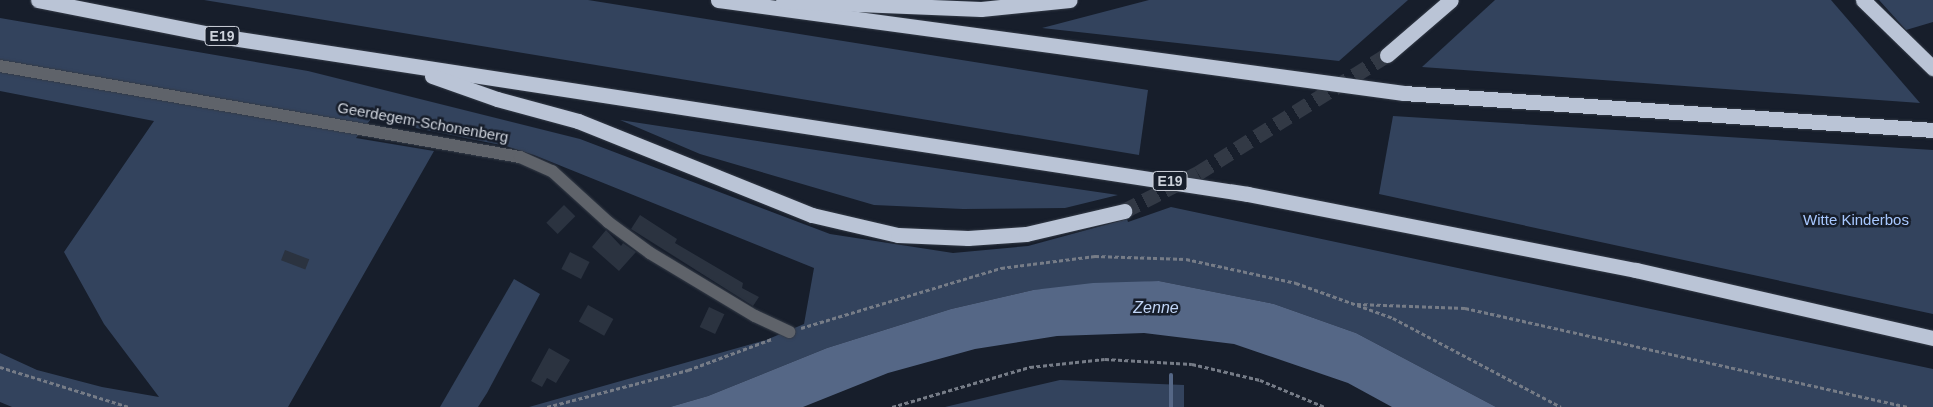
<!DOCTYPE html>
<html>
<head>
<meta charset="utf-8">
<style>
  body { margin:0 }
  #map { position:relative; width:1933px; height:407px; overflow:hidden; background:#171e2b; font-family:Arial,sans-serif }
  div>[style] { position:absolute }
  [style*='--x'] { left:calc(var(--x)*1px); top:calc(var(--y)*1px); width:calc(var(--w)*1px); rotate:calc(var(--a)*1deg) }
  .green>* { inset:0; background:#33435d }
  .water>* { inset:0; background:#556786 }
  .stream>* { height:4px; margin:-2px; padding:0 2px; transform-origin:2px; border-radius:2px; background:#556786 }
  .building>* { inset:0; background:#2b3340; transform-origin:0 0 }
  .highway-tunnel>* { height:15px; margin-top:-7.5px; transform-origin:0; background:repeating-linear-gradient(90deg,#323945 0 15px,transparent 0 23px) }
  .path>* { height:2.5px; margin-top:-1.25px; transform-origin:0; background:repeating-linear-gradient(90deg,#767c87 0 4px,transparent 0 6.5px) }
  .roads { filter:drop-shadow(0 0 1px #343b47) drop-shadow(0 0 1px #343b47) }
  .minor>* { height:12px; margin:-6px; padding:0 6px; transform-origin:6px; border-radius:6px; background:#5f636a }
  .highway>* { height:15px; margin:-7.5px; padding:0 7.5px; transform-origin:7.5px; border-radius:7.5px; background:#bac4d6 }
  span { translate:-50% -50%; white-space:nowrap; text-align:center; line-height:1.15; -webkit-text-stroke:5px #171e2b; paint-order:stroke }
  .shield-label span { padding:1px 4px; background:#171e2b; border:1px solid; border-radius:4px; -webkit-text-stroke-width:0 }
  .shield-label { font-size:14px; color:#cdd2db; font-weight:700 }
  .street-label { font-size:15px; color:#cdd2db }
  .park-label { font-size:15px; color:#a8c8ff }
  .water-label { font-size:16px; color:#c1d5f6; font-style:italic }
</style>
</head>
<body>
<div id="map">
  <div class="green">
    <div style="clip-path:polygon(204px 0,588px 0,1148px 90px,1139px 155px)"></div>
    <div style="clip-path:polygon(1149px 0,1408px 0,1339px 61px,1042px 28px)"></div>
    <div style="clip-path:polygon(1495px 0,1831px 0,1920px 103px,1422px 67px)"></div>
    <div style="clip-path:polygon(1879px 0,1933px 0,1933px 22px,1906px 30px)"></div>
    <div style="clip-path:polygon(0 18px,308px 71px,580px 139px,830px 234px,953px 253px,1028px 246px,1127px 219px,1128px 222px,1171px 207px,1933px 369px,1933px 407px,1496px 407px,1356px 333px,1274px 304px,1159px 281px,1033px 290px,951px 309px,827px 348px,708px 396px,670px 407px,529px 407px,766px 340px,804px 324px,814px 268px,534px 155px,506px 146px,371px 119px,356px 138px,434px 151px,288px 407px,12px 407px,0 402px,0 353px,37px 370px,102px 387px,159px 397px,104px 324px,64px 252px,154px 121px,0 91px)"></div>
    <div style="clip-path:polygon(1393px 116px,1933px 150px,1933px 314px,1379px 194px)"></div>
    <div style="clip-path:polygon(620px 120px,888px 161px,1118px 195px,1065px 208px,963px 209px,874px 205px,700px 154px)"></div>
    <div style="clip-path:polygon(514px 279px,540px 294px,487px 393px,478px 407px,440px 407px)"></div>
    <div style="clip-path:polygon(1060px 380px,1184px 385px,1184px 407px,945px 407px)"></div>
  </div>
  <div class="water">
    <div style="clip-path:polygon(1159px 281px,1274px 304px,1356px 333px,1496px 407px,1392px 407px,1348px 383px,1234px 344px,1144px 333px,1057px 336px,975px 349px,888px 373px,803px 407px,670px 407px,708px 396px,827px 348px,951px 309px,1033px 290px,1093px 283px)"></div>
  </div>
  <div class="stream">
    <div style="--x:1171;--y:407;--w:32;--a:-90"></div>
  </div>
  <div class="building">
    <div style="left:564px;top:205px;width:16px;height:25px;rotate:45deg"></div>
    <div style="clip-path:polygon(640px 215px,677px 239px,675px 243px,743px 283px,742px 288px,759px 297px,753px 306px,631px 229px)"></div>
    <div style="clip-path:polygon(606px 230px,621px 246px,623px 243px,636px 252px,619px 271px,592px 247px)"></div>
    <div style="left:285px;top:250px;width:26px;height:11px;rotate:21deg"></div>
    <div style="left:570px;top:252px;width:22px;height:19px;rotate:27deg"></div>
    <div style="left:588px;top:305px;width:29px;height:19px;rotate:29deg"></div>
    <div style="left:709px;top:307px;width:17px;height:22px;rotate:25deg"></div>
    <div style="clip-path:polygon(549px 348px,570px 360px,556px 383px,547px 378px,542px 387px,531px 381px)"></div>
  </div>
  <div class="highway-tunnel">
    <div style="--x:1124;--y:211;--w:83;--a:-27.2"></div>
    <div style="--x:1198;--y:173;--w:223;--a:-32"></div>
  </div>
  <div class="path">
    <div style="--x:1357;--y:304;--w:108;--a:2.1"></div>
    <div style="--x:1465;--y:308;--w:454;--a:12.6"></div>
    <div style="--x:801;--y:328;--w:209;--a:-16.7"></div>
    <div style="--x:1001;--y:268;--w:95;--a:-7.3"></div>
    <div style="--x:1095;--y:256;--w:91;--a:1.9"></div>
    <div style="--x:1186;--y:259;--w:113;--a:12.3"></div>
    <div style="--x:1296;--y:283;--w:103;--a:19.8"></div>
    <div style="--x:1393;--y:318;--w:190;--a:27.9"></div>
    <div style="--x:0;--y:367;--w:135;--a:17.2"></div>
    <div style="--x:547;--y:407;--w:146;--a:-14.7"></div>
    <div style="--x:688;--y:370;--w:90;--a:-20.3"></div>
    <div style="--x:892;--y:407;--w:144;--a:-16.2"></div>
    <div style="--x:1030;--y:367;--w:75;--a:-6.1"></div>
    <div style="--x:1105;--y:359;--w:87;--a:3.3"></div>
    <div style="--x:1192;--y:364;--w:70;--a:13.2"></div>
    <div style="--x:1260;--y:380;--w:70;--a:22.6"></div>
  </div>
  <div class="roads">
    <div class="minor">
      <div style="--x:0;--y:66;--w:528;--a:9.93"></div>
      <div style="--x:520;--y:157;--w:35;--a:24"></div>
      <div style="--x:552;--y:171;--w:76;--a:42.3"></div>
      <div style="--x:608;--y:222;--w:52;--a:36.4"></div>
      <div style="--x:650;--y:253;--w:122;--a:31"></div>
      <div style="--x:755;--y:316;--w:38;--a:25"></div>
    </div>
    <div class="highway">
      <div style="--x:38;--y:0;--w:185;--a:11.2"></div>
      <div style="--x:219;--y:36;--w:1041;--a:8.73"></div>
      <div style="--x:1248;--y:194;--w:395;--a:11.1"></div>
      <div style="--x:1636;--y:270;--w:305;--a:12.9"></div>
      <div style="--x:718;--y:0;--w:692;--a:7.72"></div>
      <div style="--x:1404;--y:93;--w:530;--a:4"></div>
      <div style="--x:1863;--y:0;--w:98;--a:44.2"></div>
      <div style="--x:783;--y:1;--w:198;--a:2.3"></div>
      <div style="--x:981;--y:9;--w:89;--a:-5.8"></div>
      <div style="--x:1387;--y:55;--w:84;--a:-40.7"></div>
      <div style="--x:432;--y:76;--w:69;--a:19.5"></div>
      <div style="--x:497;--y:99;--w:84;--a:15.2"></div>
      <div style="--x:578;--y:121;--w:252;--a:21.9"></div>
      <div style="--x:812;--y:215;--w:88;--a:13.1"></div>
      <div style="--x:898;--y:235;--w:70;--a:2.5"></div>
      <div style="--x:968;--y:238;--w:58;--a:-3.9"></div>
      <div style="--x:1026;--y:234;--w:101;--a:-13.2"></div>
    </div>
  </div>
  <div class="shield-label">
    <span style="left:222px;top:36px">E19</span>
    <span style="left:1170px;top:181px">E19</span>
  </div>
  <div class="street-label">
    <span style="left:423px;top:122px;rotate:10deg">Geerdegem-Schonenberg</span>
  </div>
  <div class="park-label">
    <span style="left:1856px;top:220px">Witte Kinderbos</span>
  </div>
  <div class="water-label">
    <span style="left:1156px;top:308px">Zenne</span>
  </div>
</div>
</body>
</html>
